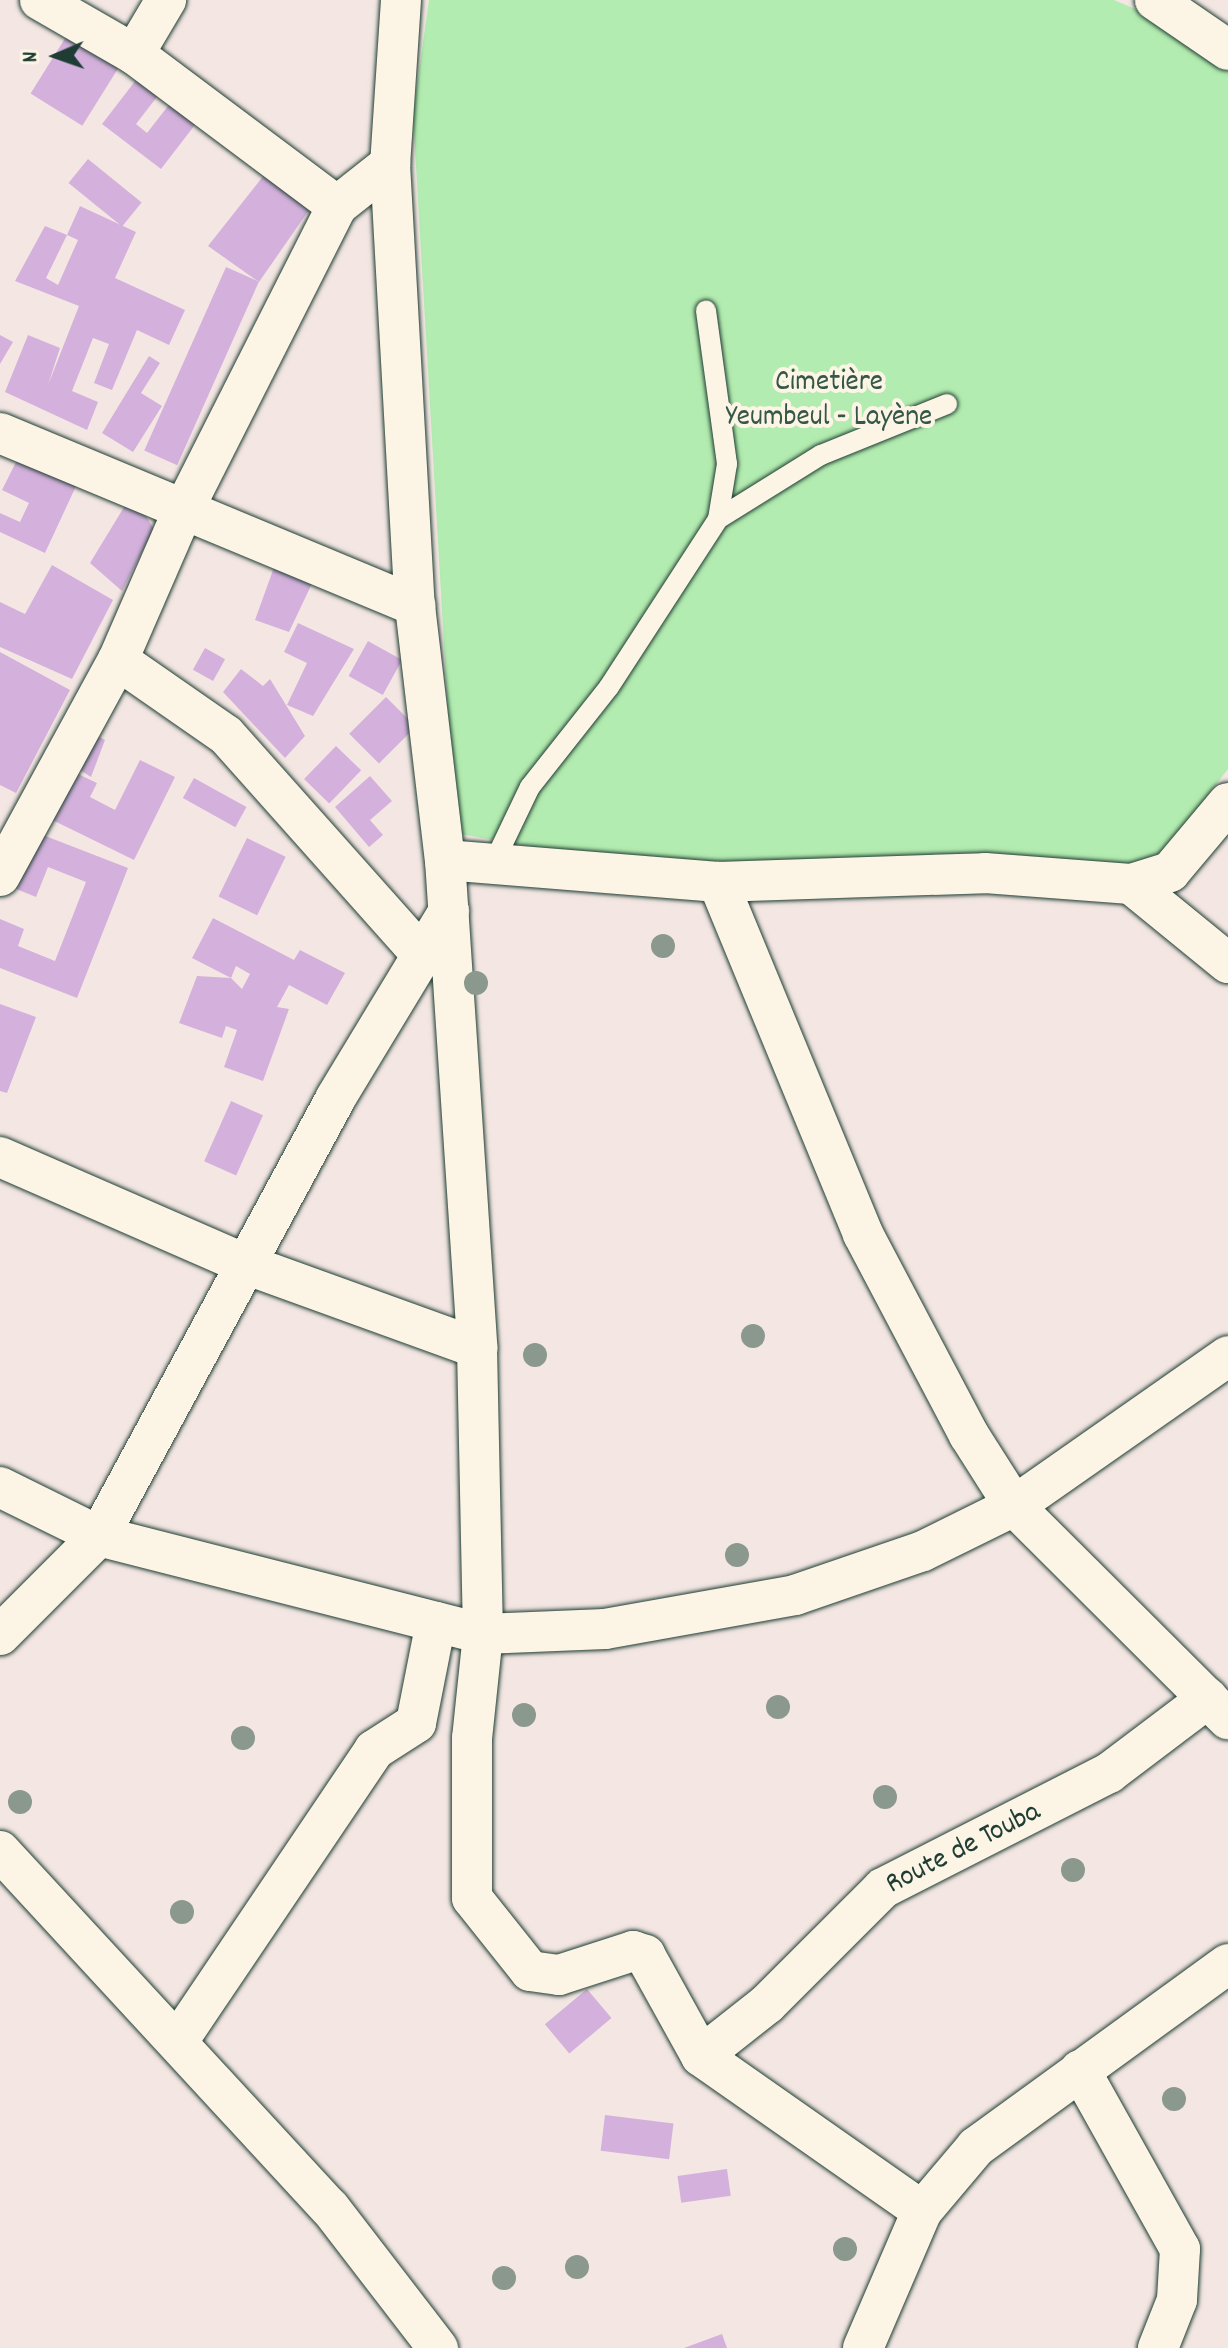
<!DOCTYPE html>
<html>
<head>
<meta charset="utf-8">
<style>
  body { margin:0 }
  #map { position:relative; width:1228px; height:2348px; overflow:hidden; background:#f4e7e3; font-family:Dekko,sans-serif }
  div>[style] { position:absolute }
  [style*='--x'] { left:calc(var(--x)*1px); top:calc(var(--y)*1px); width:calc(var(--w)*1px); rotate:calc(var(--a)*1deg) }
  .green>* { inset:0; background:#b3ecb0 }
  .building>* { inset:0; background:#d4b1dc; transform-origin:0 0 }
  .roads { filter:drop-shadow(0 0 2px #1f3d34) drop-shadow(0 0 2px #1f3d34) }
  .service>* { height:20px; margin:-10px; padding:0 10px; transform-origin:10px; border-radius:10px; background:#fcf5e5 }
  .minor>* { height:40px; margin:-20px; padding:0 20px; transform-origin:20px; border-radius:20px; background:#fcf5e5 }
  .trees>* { width:24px; height:24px; margin:-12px; border-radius:50%; background:#8b988d }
  span { translate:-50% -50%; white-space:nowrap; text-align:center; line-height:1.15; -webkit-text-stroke:8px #fcf5e5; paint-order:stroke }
  .park-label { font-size:30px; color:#355747 }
  .street-label { font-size:30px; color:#1f3d34 }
  .north { position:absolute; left:16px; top:16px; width:80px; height:80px; -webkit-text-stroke:6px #fcf5e5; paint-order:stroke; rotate:268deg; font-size:22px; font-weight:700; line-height:32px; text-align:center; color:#1f3d34 }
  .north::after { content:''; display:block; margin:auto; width:28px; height:36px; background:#1f3d34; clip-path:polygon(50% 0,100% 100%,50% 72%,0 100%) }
</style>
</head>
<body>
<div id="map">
  <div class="green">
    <div style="clip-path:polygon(429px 0,1114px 0,1192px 33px,1228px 62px,1228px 769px,1143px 878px,718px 881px,455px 833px,413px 114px)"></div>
  </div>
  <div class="building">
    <div style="left:74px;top:24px;width:61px;height:82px;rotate:32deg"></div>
    <div style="clip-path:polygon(146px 67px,167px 84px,136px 124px,147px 133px,175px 97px,201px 117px,161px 169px,102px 124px)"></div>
    <div style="left:88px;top:159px;width:69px;height:31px;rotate:39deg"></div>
    <div style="clip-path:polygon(264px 175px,316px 200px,259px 282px,208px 246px)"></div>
    <div style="clip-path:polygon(evenodd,80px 206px,136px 232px,115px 278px,185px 310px,169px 345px,137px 330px,112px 390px,94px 383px,109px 344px,93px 338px,72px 391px,98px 402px,87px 430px,5px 392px,28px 335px,60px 348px,48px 385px,79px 306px,15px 281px,45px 226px,67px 235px,80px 206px,67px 235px,78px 240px,58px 285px,46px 278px,67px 235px)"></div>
    <div style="left:226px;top:267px;width:36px;height:201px;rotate:24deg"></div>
    <div style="clip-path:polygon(0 335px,13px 342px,0 364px)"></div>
    <div style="clip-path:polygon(149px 356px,160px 363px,141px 393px,162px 406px,133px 452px,102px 433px)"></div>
    <div style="clip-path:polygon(19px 456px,77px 484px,45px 553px,0 532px,0 513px,20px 522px,29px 503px,2px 490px)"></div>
    <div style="clip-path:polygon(132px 494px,154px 529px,122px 591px,90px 563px)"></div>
    <div style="clip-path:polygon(277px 559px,316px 575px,289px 632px,255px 620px)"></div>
    <div style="clip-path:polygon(52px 565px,113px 600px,72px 679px,0 647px,0 602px,25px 614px)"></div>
    <div style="clip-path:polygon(298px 623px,354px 649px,313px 716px,287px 705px,307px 663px,284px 652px)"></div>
    <div style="left:368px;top:641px;width:39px;height:40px;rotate:29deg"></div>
    <div style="left:205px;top:648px;width:23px;height:25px;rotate:29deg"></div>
    <div style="clip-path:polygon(0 652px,70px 690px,16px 793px,0 785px)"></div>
    <div style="clip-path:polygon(241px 669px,263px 686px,270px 679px,305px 736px,285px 758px,223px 692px)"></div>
    <div style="left:386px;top:697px;width:42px;height:52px;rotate:45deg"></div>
    <div style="clip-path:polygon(85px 729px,105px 740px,91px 777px,66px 761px)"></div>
    <div style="left:336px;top:746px;width:35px;height:46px;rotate:44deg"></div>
    <div style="clip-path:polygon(140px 760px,175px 777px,134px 860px,36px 812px,54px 775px,73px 785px,78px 774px,97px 783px,90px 797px,115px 810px)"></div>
    <div style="clip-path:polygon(370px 776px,392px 801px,370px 820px,383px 835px,369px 847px,335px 807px)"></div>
    <div style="left:194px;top:778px;width:60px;height:23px;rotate:29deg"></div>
    <div style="clip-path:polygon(30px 830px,128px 868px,77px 998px,0 968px,0 919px,24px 929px,18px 946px,55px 961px,86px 882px,48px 867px,36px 897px,9px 886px)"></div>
    <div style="left:247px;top:838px;width:43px;height:65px;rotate:26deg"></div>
    <div style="clip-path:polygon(evenodd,213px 918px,294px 960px,300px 950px,345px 973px,327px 1005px,289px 985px,277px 1007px,289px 1009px,263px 1081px,224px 1067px,237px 1030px,226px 1026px,222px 1038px,179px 1023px,197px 976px,231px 978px,192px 958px,213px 918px,236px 966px,250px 974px,242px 989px,231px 978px,236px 966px)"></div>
    <div style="clip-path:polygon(0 1004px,36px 1017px,7px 1093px,0 1091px)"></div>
    <div style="left:231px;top:1101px;width:35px;height:66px;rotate:24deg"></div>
    <div style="left:587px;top:1989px;width:38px;height:55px;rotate:50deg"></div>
    <div style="left:605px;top:2115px;width:69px;height:36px;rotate:7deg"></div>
    <div style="left:727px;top:2169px;width:27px;height:50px;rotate:82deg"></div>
    <div style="clip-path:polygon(722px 2334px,727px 2348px,684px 2348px)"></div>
  </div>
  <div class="roads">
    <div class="service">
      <div style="--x:718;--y:519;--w:121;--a:-31.9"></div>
      <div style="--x:821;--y:455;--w:136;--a:-22"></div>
      <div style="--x:494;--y:862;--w:83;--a:-64.4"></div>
      <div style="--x:530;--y:787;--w:127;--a:-51.7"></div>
      <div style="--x:609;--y:687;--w:200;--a:-57"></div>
      <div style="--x:718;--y:519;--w:56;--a:-80.7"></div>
      <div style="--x:727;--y:464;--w:155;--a:-97.8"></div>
    </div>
    <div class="minor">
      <div style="--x:40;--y:0;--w:108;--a:29.9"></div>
      <div style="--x:134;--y:54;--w:254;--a:36.8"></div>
      <div style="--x:401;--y:0;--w:164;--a:93.8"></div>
      <div style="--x:390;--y:164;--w:443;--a:86.8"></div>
      <div style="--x:415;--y:606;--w:256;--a:83.3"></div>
      <div style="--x:445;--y:860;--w:489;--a:86.2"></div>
      <div style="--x:477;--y:1348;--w:286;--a:88.8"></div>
      <div style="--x:483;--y:1634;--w:105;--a:96"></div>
      <div style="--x:472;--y:1738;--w:160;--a:90"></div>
      <div style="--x:472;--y:1898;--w:93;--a:51.5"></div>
      <div style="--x:530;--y:1971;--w:29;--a:8"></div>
      <div style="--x:559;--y:1975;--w:78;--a:-18"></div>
      <div style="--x:633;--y:1951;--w:13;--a:18"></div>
      <div style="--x:645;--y:1955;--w:115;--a:61"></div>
      <div style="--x:701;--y:2056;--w:270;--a:35"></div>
      <div style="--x:1155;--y:0;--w:88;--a:34.4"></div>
      <div style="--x:134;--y:54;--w:63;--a:-59.3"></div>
      <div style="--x:0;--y:433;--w:450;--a:22.6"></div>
      <div style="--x:118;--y:660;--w:131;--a:34.8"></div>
      <div style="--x:226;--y:735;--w:293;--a:48.3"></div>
      <div style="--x:445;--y:860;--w:274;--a:4.6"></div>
      <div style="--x:718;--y:882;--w:267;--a:-1.9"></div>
      <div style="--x:985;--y:873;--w:146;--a:4.3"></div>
      <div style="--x:1131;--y:884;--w:41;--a:-17.1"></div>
      <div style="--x:1170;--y:872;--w:90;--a:-50"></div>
      <div style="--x:0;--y:876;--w:246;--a:-61.4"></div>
      <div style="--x:118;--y:660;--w:160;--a:-66.5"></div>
      <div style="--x:182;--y:513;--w:344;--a:-63.2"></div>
      <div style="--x:337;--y:206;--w:68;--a:-38.4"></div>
      <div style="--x:718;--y:882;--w:381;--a:67.6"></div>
      <div style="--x:863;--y:1234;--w:227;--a:62.2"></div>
      <div style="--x:969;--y:1435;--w:84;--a:57.6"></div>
      <div style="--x:1014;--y:1506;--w:302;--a:44.9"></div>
      <div style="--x:1131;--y:884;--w:125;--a:39.2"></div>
      <div style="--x:0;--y:1157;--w:267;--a:23.6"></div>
      <div style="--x:245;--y:1264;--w:247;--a:19.9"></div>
      <div style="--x:0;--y:1487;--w:110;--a:26.3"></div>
      <div style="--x:99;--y:1536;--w:396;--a:14.3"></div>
      <div style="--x:483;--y:1634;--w:122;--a:-2.3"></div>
      <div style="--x:605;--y:1629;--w:193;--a:-10.1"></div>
      <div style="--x:795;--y:1595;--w:135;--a:-19"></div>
      <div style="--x:923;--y:1551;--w:102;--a:-26.3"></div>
      <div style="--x:1014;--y:1506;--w:261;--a:-35"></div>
      <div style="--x:0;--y:1635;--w:140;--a:-45"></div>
      <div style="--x:99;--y:1536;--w:497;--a:-61.6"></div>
      <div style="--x:335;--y:1099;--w:220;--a:-58.8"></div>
      <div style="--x:0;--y:1851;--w:486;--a:47.3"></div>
      <div style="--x:330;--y:2208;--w:177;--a:52.4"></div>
      <div style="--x:178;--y:2041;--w:351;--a:-56"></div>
      <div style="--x:374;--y:1750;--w:50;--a:-32.7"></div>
      <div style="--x:416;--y:1723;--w:103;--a:-78.8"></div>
      <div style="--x:701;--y:2056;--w:84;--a:-38.2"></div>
      <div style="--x:767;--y:2004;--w:164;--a:-45"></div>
      <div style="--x:883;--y:1888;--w:254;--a:-27"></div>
      <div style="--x:1109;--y:1773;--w:124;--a:-37.1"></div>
      <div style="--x:1080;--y:2070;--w:205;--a:60.8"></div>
      <div style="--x:1180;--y:2249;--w:51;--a:93.4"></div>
      <div style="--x:1177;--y:2300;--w:52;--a:111.6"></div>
      <div style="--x:863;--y:2348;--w:149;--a:-66.7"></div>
      <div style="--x:922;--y:2211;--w:84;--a:-49.8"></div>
      <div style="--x:976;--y:2147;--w:311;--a:-36"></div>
    </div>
  </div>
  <div class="trees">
    <div style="left:663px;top:946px"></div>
    <div style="left:476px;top:983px"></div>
    <div style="left:753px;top:1336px"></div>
    <div style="left:535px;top:1355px"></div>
    <div style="left:737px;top:1555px"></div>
    <div style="left:778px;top:1707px"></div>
    <div style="left:524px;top:1715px"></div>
    <div style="left:243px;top:1738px"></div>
    <div style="left:885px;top:1797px"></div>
    <div style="left:20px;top:1802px"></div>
    <div style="left:1073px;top:1870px"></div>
    <div style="left:182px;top:1912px"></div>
    <div style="left:1174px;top:2099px"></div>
    <div style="left:845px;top:2249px"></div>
    <div style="left:577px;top:2267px"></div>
    <div style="left:504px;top:2278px"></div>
  </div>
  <div class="park-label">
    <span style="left:829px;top:401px">Cimetière<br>Yeumbeul - Layène</span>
  </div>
  <div class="street-label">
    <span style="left:964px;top:1850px;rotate:-27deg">Route de Touba</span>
  </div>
  <div class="north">N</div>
</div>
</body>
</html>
